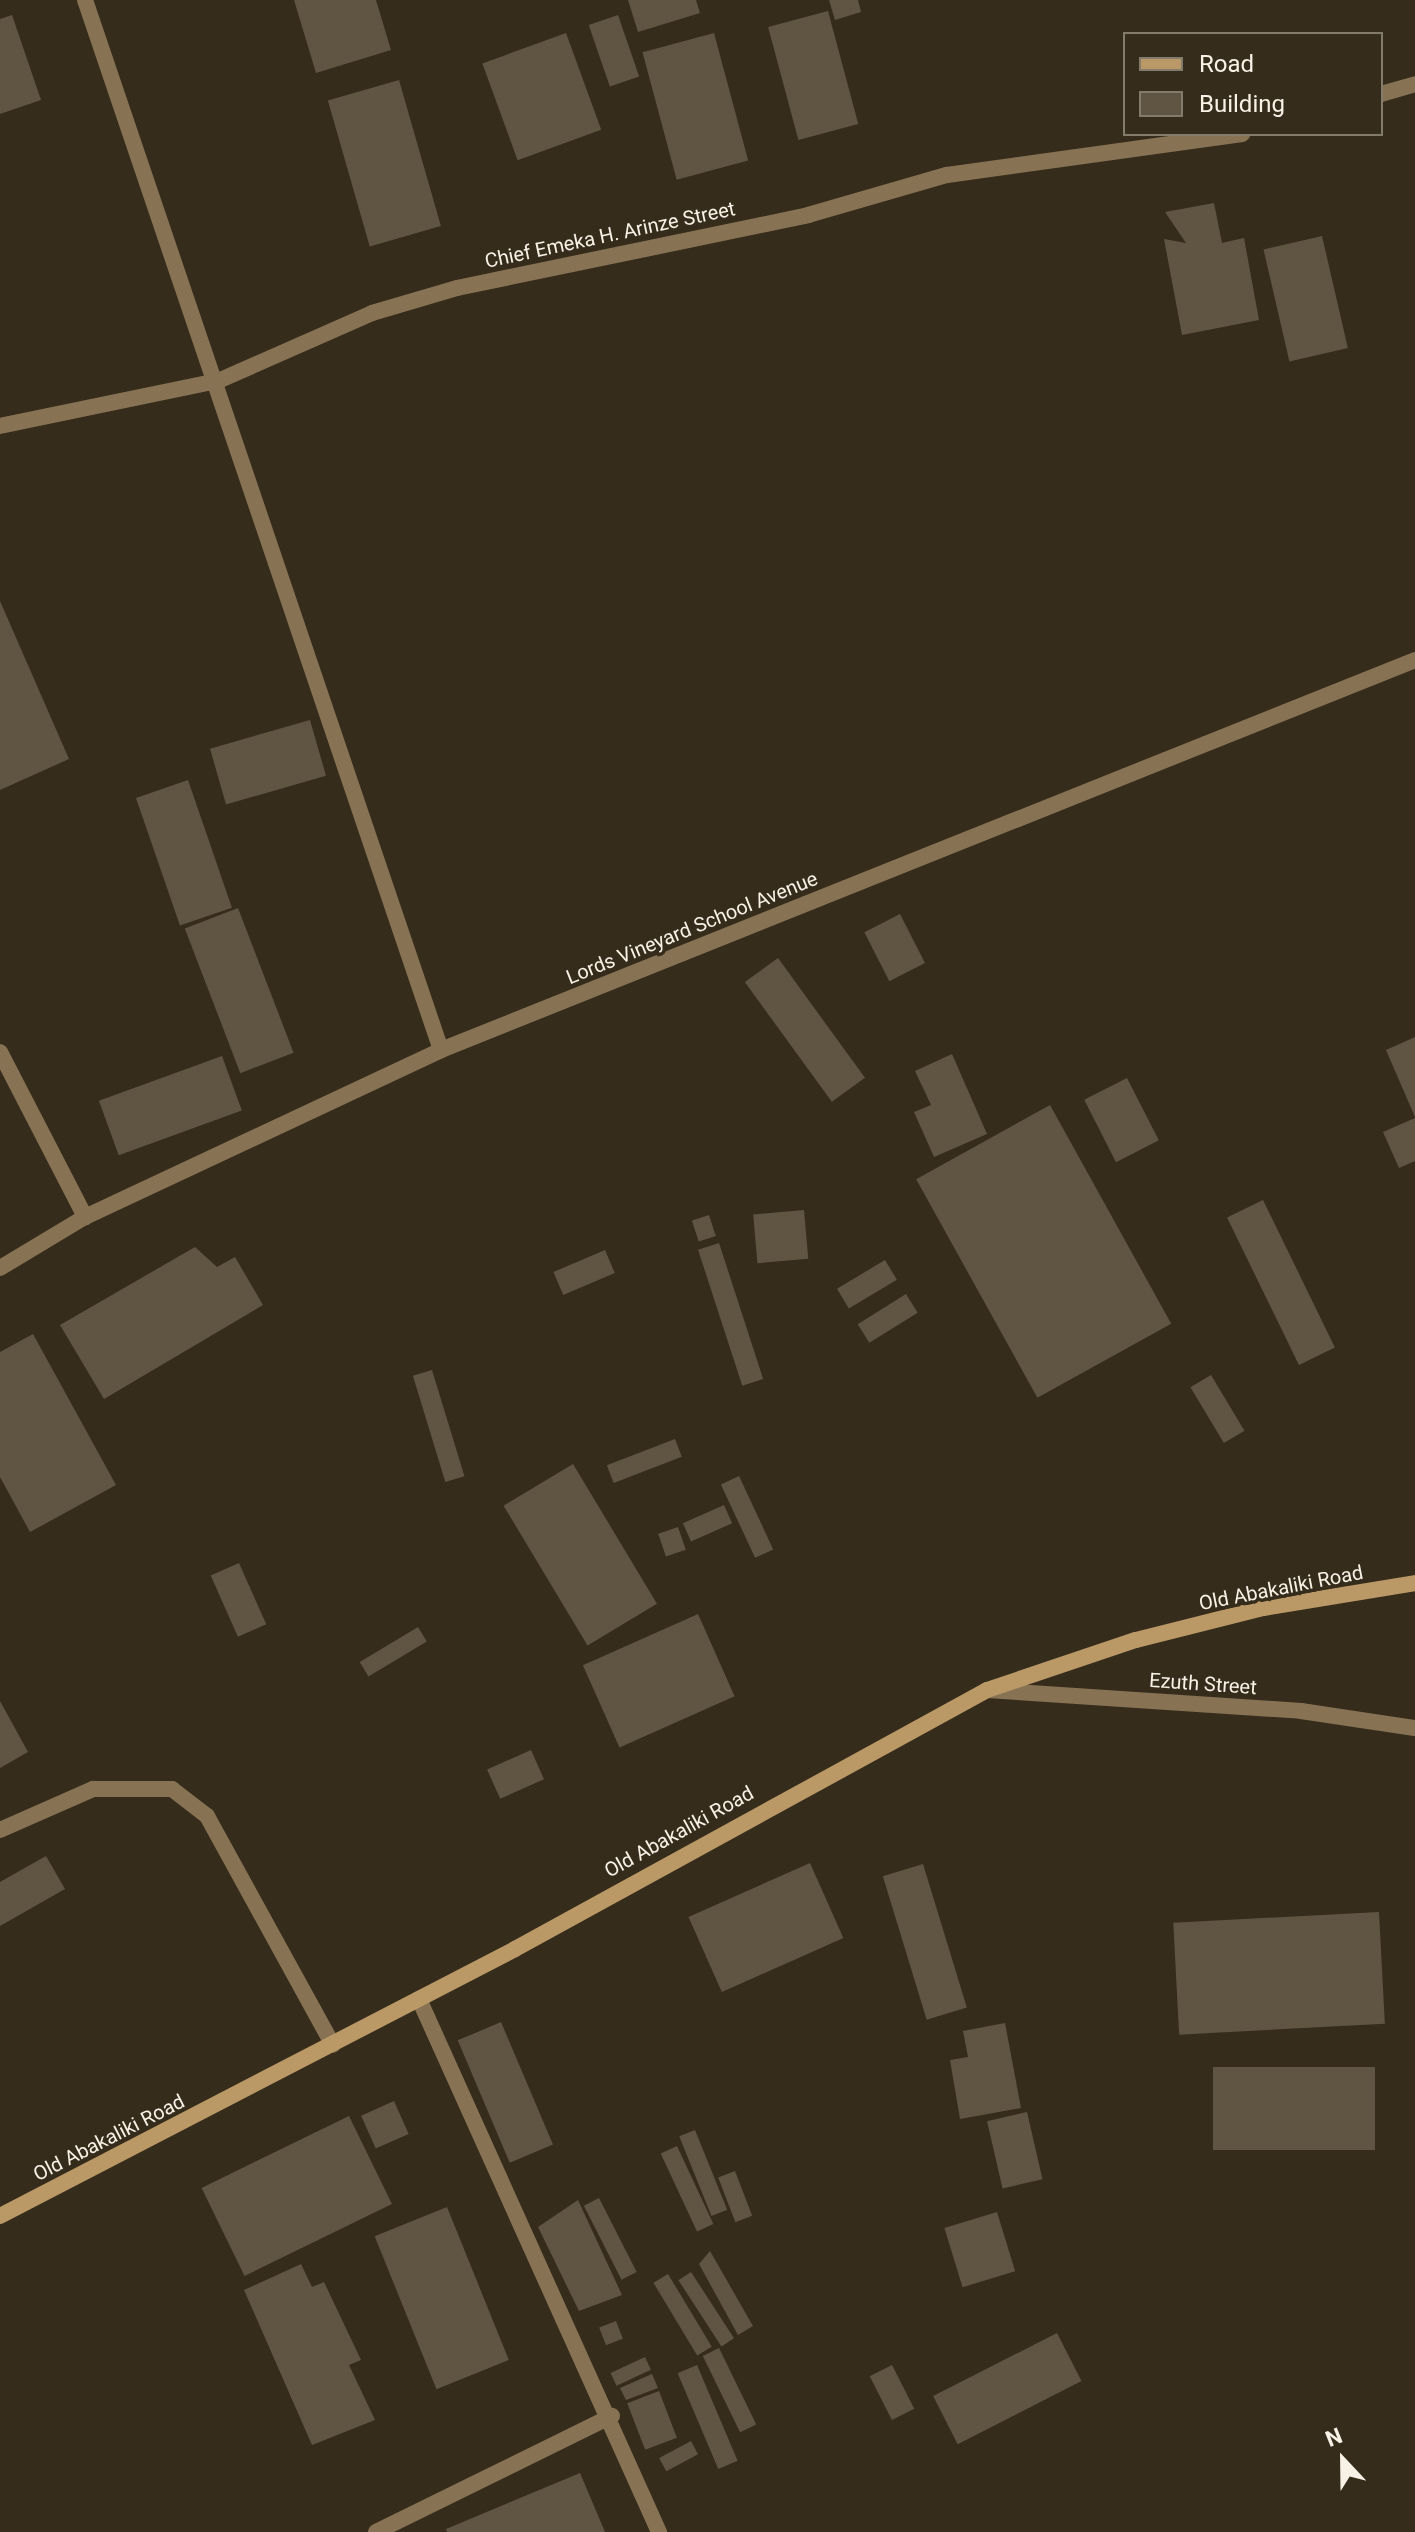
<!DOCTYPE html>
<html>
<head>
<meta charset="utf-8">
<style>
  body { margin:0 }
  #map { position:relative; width:1415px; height:2532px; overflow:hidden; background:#362c1b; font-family:Roboto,sans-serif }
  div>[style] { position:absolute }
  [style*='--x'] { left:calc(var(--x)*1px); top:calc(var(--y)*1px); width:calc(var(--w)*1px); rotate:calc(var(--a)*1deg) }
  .building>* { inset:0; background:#605543; transform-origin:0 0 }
  .street>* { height:16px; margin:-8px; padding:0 8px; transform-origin:8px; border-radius:8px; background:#877354 }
  .secondary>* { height:16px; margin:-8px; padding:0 8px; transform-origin:8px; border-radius:8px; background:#ba9967 }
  span { translate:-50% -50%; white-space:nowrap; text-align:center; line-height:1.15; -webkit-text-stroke:7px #362c1b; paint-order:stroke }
  .street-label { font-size:20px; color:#f7f1e6 }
  .legend { position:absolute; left:1123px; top:32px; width:260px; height:104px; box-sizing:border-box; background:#362c1b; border:2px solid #837b6c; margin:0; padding:10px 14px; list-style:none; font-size:24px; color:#f7f1e6 }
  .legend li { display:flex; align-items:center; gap:16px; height:40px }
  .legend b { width:40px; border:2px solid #837b6c }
  .north { position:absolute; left:1303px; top:2420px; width:80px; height:80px; -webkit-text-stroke:6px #362c1b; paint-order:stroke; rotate:338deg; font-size:22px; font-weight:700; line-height:32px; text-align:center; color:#f7f1e6 }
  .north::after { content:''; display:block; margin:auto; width:28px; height:36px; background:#f7f1e6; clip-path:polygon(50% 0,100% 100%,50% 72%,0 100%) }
</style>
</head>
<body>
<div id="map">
  <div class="building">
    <div style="clip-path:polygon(294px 0,376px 0,391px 50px,316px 73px)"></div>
    <div style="clip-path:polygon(628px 0,696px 0,700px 13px,638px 32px)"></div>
    <div style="clip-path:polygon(829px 0,858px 0,861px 12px,835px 20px)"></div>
    <div style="left:828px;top:11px;width:117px;height:62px;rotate:75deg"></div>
    <div style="clip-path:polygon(12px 15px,41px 100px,0 114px,0 19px)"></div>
    <div style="left:618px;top:15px;width:65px;height:31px;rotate:71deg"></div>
    <div style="left:566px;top:33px;width:103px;height:89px;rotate:70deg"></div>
    <div style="left:714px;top:33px;width:132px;height:74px;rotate:75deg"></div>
    <div style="left:399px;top:80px;width:152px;height:74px;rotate:74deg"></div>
    <div style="clip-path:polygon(1214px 203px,1222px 243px,1244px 238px,1259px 320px,1182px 335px,1164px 239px,1186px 243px,1165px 212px)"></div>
    <div style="left:1322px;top:236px;width:115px;height:60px;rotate:77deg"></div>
    <div style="clip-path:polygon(0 601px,69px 759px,0 790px)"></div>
    <div style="left:310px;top:720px;width:58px;height:104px;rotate:74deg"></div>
    <div style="left:188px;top:780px;width:135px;height:55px;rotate:71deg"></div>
    <div style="left:238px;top:908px;width:155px;height:57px;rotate:69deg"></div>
    <div style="left:900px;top:914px;width:55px;height:40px;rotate:63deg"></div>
    <div style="left:778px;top:958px;width:148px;height:41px;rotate:54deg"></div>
    <div style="clip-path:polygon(1415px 1037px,1415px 1117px,1386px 1050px)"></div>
    <div style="clip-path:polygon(952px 1054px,987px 1134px,934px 1157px,914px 1112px,931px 1105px,915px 1071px)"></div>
    <div style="left:222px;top:1056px;width:58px;height:131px;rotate:70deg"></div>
    <div style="left:1127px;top:1078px;width:70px;height:48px;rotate:63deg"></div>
    <div style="left:1050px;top:1105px;width:250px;height:153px;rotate:61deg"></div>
    <div style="clip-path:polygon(1415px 1118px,1415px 1161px,1399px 1168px,1383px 1132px)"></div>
    <div style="left:1263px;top:1200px;width:164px;height:40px;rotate:64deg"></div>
    <div style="left:804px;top:1210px;width:49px;height:51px;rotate:85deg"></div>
    <div style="left:709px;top:1215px;width:22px;height:18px;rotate:72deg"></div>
    <div style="left:719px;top:1243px;width:143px;height:22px;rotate:72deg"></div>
    <div style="clip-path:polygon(195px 1247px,217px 1267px,235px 1257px,263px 1305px,104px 1399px,60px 1325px)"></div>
    <div style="left:605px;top:1250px;width:25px;height:56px;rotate:67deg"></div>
    <div style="left:885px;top:1260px;width:23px;height:56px;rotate:59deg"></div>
    <div style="left:906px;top:1294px;width:22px;height:57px;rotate:58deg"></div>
    <div style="clip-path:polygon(33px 1334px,116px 1485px,30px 1532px,0 1477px,0 1352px)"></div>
    <div style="left:432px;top:1370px;width:111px;height:20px;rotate:73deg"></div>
    <div style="left:1211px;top:1375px;width:65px;height:24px;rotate:59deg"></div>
    <div style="left:675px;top:1439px;width:19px;height:73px;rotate:69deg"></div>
    <div style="left:573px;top:1464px;width:163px;height:81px;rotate:59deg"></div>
    <div style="left:739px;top:1476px;width:81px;height:20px;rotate:65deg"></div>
    <div style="left:724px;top:1505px;width:20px;height:45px;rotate:66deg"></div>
    <div style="left:678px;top:1527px;width:24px;height:21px;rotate:71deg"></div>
    <div style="left:239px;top:1563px;width:67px;height:31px;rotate:66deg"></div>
    <div style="left:698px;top:1614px;width:90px;height:126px;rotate:66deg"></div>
    <div style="left:418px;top:1627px;width:17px;height:68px;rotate:59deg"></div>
    <div style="clip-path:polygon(0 1701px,28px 1752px,0 1768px)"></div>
    <div style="left:531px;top:1750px;width:32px;height:48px;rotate:66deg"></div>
    <div style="clip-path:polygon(46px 1856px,65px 1889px,0 1926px,0 1882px)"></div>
    <div style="left:810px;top:1863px;width:82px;height:133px;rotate:66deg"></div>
    <div style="left:923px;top:1864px;width:150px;height:42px;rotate:73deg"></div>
    <div style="left:1379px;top:1912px;width:112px;height:206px;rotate:87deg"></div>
    <div style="left:501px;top:2022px;width:133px;height:47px;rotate:67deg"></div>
    <div style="clip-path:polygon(1005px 2023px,1021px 2108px,960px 2119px,950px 2060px,968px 2057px,963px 2031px)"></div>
    <div style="left:1375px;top:2067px;width:83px;height:162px;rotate:90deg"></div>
    <div style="left:394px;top:2101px;width:36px;height:36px;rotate:66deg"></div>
    <div style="left:1027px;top:2112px;width:69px;height:41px;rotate:77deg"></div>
    <div style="left:349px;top:2116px;width:98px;height:164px;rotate:64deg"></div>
    <div style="left:695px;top:2130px;width:86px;height:17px;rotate:68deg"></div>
    <div style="left:677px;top:2146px;width:86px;height:18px;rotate:65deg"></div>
    <div style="left:735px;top:2171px;width:48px;height:18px;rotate:69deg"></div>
    <div style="left:599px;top:2198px;width:83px;height:17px;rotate:63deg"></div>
    <div style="clip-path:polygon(578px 2200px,622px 2295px,579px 2311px,538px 2227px)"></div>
    <div style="left:447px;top:2207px;width:165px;height:78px;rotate:68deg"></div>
    <div style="left:997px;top:2212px;width:62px;height:55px;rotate:73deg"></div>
    <div style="clip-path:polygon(710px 2251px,753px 2326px,738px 2335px,699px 2264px)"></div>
    <div style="clip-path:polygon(301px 2264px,312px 2287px,324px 2282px,361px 2360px,349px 2365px,375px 2420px,312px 2445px,244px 2290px)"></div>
    <div style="left:691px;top:2272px;width:79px;height:15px;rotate:57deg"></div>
    <div style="left:668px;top:2274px;width:85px;height:17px;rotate:59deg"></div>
    <div style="left:616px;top:2321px;width:19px;height:18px;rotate:69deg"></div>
    <div style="left:1057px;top:2333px;width:54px;height:139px;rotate:63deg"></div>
    <div style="left:719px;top:2348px;width:85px;height:18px;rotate:64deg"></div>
    <div style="left:645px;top:2357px;width:14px;height:38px;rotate:65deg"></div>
    <div style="left:697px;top:2365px;width:104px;height:21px;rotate:67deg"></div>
    <div style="left:892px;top:2365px;width:49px;height:25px;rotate:63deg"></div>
    <div style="clip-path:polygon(652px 2374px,658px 2388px,626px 2400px,620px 2388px)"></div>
    <div style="left:659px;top:2391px;width:50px;height:34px;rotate:69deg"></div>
    <div style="left:691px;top:2441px;width:15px;height:36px;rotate:62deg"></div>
    <div style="clip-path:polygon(580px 2473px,605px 2532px,447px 2532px,446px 2529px)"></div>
  </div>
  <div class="street">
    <div style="--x:85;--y:0;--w:1109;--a:71.27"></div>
    <div style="--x:1381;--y:94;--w:35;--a:-16"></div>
    <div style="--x:0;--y:426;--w:223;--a:-11.7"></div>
    <div style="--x:218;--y:381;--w:168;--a:-23.8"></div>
    <div style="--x:372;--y:313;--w:89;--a:-16.4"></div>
    <div style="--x:457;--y:288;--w:359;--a:-11.7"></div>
    <div style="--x:808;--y:215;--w:145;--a:-16.1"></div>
    <div style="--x:947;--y:175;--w:298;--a:-7.9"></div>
    <div style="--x:0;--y:1052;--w:186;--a:62.7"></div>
    <div style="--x:0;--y:1268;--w:99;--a:-31"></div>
    <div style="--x:85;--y:1217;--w:393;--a:-25.1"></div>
    <div style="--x:441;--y:1050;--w:1049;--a:-21.82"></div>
    <div style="--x:987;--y:1690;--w:315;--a:3.8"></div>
    <div style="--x:1301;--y:1711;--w:115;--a:8.5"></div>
    <div style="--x:0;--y:1830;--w:102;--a:-23.8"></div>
    <div style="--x:93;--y:1789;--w:79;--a:0"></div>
    <div style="--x:172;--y:1789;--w:44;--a:37.6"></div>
    <div style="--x:207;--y:1816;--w:261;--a:61.2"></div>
    <div style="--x:419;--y:1999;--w:585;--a:65.76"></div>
    <div style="--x:376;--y:2532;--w:263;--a:-26.2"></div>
  </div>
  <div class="secondary">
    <div style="--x:0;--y:2216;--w:580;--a:-27.4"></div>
    <div style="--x:515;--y:1949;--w:538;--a:-28.75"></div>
    <div style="--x:987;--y:1690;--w:157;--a:-18.6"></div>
    <div style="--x:1136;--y:1640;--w:131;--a:-14.1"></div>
    <div style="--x:1263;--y:1608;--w:154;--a:-9.3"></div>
  </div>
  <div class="street-label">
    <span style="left:610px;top:235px;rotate:-12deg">Chief Emeka H. Arinze Street</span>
    <span style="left:692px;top:928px;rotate:-22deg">Lords Vineyard School Avenue</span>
    <span style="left:1281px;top:1588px;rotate:-11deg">Old Abakaliki Road</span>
    <span style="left:1203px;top:1684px;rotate:4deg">Ezuth Street</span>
    <span style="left:679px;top:1832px;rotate:-29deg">Old Abakaliki Road</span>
    <span style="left:109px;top:2138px;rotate:-27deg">Old Abakaliki Road</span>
  </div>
  <ul class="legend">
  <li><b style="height:10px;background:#ba9967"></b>Road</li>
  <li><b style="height:22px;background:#605543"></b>Building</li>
  </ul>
  <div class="north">N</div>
</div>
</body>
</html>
